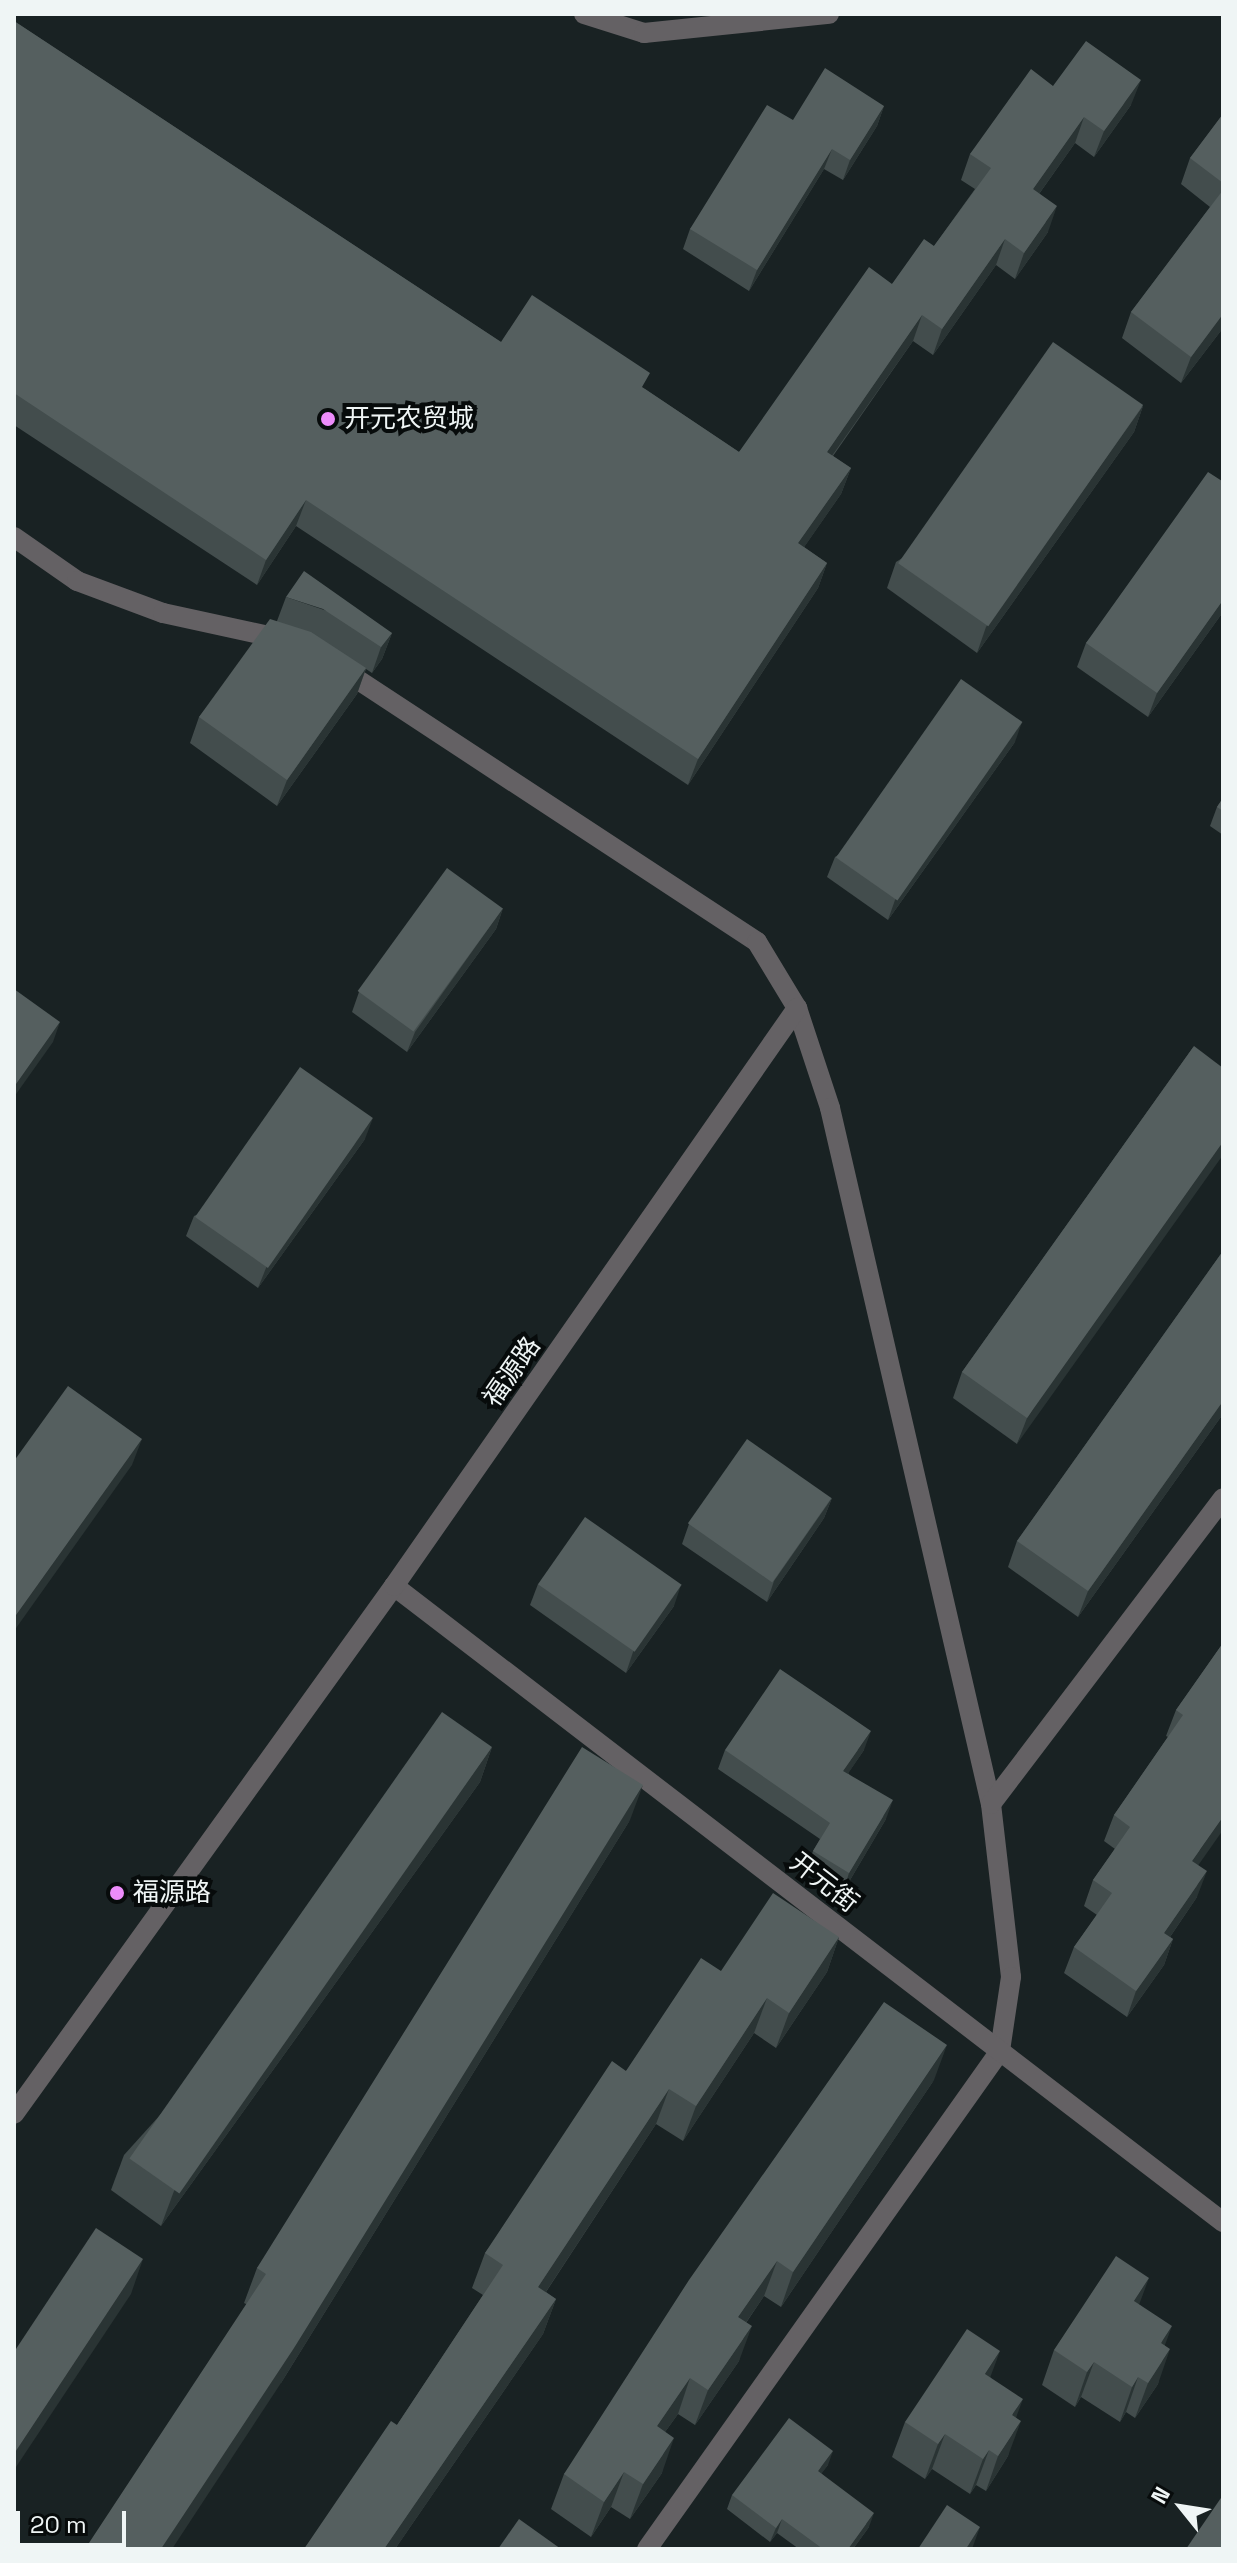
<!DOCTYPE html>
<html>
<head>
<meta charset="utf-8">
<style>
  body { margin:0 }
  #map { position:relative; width:1237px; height:2563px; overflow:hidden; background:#192223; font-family:"Space Grotesk","Noto Sans SC",sans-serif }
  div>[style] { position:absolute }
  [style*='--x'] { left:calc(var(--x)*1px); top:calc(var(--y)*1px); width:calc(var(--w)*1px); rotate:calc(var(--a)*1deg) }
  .minor>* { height:20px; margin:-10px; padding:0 10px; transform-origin:10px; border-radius:10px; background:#646164 }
  .wall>* { inset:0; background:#434d4d }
  .shaded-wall>* { inset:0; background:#2a3434 }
  .building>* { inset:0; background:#555f5f; transform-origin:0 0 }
  .dots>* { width:22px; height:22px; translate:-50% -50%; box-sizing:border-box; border:4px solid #070b0b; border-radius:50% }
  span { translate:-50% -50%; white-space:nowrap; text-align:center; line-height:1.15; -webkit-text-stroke:8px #070b0b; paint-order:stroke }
  .poi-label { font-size:26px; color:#eff5f5 }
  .left { translate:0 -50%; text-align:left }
  .street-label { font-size:26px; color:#eff5f5 }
  .frame { position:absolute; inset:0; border:16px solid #eff5f5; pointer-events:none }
  .north { position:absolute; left:1141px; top:2467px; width:80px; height:80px; -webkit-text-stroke:6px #070b0b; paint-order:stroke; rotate:300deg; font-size:22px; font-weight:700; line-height:32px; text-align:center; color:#eff5f5 }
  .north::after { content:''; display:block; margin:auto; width:28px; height:36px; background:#eff5f5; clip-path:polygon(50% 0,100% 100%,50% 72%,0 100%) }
  .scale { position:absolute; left:16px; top:2511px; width:110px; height:36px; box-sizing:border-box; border:4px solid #eff5f5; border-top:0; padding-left:10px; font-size:24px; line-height:28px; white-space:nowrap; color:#eff5f5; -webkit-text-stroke:6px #070b0b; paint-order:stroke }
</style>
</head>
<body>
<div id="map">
  <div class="minor">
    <div style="--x:584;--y:14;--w:63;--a:17.6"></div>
    <div style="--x:644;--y:33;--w:186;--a:-5.9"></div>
    <div style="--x:14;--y:537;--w:77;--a:34.9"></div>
    <div style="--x:77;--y:581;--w:92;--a:20.4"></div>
    <div style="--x:163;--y:613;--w:127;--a:12.3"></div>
    <div style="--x:340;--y:668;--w:499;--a:33.3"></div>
    <div style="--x:757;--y:942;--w:77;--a:58.8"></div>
    <div style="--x:797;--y:1008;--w:105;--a:71.7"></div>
    <div style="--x:830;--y:1108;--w:714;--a:76.98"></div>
    <div style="--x:991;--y:1804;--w:174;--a:83.4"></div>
    <div style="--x:1011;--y:1977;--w:75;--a:98.5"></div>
    <div style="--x:1000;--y:2051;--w:610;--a:125.33"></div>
    <div style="--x:394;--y:1586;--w:1045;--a:37.5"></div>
    <div style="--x:991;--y:1804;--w:384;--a:-52.8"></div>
    <div style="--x:14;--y:2114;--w:651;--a:-54.26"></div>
    <div style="--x:394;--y:1586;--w:705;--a:-55.11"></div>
  </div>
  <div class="wall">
    <div style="clip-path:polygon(14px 21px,501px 342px,645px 389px,739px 452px,892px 284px,934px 246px,975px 189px,961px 180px,970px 154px,1053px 86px,1131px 105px,1094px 157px,1075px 143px,1039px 194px,1048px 232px,1015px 279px,996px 265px,933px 355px,913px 341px,833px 456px,851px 468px,841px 494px,804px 547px,827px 563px,818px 588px,688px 785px,296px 526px,257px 585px,14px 425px)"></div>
    <div style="clip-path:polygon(884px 106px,877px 126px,843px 180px,824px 169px,749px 291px,683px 249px,690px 229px,793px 120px)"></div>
    <div style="clip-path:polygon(1223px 114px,1223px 328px,1181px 383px,1122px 338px,1131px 312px,1210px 207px,1181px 184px,1190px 158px)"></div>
    <div style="clip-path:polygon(1143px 406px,1134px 432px,977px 653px,887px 588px,896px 562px)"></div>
    <div style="clip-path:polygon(1223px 480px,1223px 612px,1148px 717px,1077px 667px,1086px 643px)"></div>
    <div style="clip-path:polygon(286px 597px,392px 633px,382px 659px,372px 673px,366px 669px,357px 694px,277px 806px,190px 743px,199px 717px,277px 621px)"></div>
    <div style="clip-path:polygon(1015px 742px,888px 920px,827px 877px,835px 857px)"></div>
    <div style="clip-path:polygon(1223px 798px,1223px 835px,1210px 826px,1217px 807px)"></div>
    <div style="clip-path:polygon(503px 908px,496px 929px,407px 1052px,352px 1012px,359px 992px)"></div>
    <div style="clip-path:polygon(1194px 1046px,1017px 1444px,953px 1398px,962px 1372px)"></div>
    <div style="clip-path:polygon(365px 1139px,258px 1288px,186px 1236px,194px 1216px)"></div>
    <div style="clip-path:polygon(1223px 1251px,1223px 1414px,1078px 1617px,1008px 1567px,1017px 1541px)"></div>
    <div style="clip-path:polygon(832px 1498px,824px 1518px,767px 1602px,682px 1544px,689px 1524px)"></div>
    <div style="clip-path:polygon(538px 1584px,674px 1606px,626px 1673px,530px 1605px)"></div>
    <div style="clip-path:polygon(1223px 1643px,1198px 1865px,1197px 1897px,1170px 1937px,1173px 1939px,1164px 1965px,1127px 2017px,1064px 1973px,1074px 1947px,1097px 1915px,1084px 1906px,1093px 1880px,1115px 1849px,1104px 1841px,1114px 1815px,1168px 1737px,1166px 1736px,1176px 1710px)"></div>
    <div style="clip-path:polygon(492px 1747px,480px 1782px,161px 2226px,111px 2190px,124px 2155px)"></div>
    <div style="clip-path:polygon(725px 1750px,864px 1750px,848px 1773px,886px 1819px,843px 1892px,806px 1870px,813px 1851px,820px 1839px,718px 1769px)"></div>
    <div style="clip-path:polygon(630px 1820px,281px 2383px,246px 2304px,244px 2303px,257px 2268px)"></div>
    <div style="clip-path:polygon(839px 1937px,827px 1972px,776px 2048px,754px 2033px,683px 2141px,656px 2124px,546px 2292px,556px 2299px,543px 2334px,395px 2549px,304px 2549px,397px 2425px,483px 2295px,472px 2288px,485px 2253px,626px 2071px,721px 1971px)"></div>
    <div style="clip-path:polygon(934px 2080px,781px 2307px,764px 2296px,746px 2323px,739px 2361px,695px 2425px,678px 2414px,665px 2432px,662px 2473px,630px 2519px,611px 2507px,591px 2537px,551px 2509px,564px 2474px)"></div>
    <div style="clip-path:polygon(1140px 2305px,1165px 2345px,1158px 2384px,1135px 2418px,1126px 2412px,1120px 2422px,1081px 2397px,1075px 2407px,1042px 2385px,1054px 2350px)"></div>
    <div style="clip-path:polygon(990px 2377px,1016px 2418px,1008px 2456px,986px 2491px,976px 2485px,970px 2494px,932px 2469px,925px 2479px,892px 2457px,905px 2422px)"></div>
    <div style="clip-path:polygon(828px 2465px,821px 2473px,869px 2527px,853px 2549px,799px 2549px,777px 2533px,770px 2542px,727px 2509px,732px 2495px)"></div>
  </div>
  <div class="shaded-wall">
    <div style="clip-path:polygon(1141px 80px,1131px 105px,1094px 157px,1104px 131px)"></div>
    <div style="clip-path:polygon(884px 106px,877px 126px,843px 180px,850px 160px)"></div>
    <div style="clip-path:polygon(1084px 117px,1075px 143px,1024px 215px,1033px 189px)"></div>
    <div style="clip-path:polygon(832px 149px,824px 169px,749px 291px,757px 270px)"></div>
    <div style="clip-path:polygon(1057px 206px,1048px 232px,1015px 279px,1024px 253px)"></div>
    <div style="clip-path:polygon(1005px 239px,996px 265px,933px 355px,942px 329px)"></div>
    <div style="clip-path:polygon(1223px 314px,1223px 328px,1181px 383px,1191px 357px)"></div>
    <div style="clip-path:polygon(922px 315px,913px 341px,817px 477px,827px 452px)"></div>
    <div style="clip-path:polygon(1143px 406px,1134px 432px,977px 653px,986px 627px)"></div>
    <div style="clip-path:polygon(851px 468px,841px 494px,789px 569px,798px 543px)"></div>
    <div style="clip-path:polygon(306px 500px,296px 526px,257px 585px,266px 560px)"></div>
    <div style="clip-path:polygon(827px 563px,818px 588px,688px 785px,698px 759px)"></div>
    <div style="clip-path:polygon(1223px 600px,1223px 612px,1148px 717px,1157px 693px)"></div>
    <div style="clip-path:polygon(392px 633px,382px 659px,372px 673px,381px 647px)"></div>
    <div style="clip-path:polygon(366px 668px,357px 694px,277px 806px,287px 780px)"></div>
    <div style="clip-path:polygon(1022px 722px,1015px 742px,888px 920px,895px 900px)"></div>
    <div style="clip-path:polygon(503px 908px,496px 929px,407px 1052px,415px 1032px)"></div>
    <div style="clip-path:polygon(60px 1022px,53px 1042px,14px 1097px,14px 1087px)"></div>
    <div style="clip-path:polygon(373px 1118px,365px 1139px,258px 1288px,266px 1268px)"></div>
    <div style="clip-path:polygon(1223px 1142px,1223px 1155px,1017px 1444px,1027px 1418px)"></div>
    <div style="clip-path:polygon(1223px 1401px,1223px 1414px,1078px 1617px,1088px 1591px)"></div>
    <div style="clip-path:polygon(142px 1439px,132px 1465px,14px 1631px,14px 1618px)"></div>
    <div style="clip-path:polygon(832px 1498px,824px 1518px,767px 1602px,774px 1581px)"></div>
    <div style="clip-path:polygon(681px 1585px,674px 1606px,626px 1673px,633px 1652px)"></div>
    <div style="clip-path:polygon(871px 1731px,864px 1750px,837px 1790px,843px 1771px)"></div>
    <div style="clip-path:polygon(492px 1747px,480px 1782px,161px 2226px,174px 2191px)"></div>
    <div style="clip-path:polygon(643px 1785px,630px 1820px,281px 2383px,172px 2549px,161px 2549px)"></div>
    <div style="clip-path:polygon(893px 1800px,886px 1819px,843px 1892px,849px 1873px)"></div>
    <div style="clip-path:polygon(1223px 1817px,1223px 1830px,1183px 1887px,1192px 1861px)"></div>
    <div style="clip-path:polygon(1207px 1871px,1197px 1897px,1155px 1959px,1164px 1933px)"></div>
    <div style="clip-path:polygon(839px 1937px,827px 1972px,776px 2048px,789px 2013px)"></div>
    <div style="clip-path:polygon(1173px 1939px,1164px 1965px,1127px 2017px,1136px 1991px)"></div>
    <div style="clip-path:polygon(767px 1998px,754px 2033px,683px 2141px,696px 2106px)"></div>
    <div style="clip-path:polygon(947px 2045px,934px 2080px,781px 2307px,793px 2272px)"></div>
    <div style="clip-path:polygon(669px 2089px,656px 2124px,526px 2322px,538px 2287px)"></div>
    <div style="clip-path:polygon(143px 2259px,131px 2294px,14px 2470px,14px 2454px)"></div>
    <div style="clip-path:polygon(777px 2261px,764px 2296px,726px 2352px,738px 2317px)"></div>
    <div style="clip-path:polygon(1149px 2278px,1136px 2313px,1134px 2301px)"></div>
    <div style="clip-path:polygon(556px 2299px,543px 2334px,395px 2549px,384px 2549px)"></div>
    <div style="clip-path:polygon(752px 2326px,739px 2361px,695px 2425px,708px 2390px)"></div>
    <div style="clip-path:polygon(1172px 2326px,1159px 2361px,1161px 2343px)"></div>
    <div style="clip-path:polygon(1170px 2349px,1158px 2384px,1135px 2418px,1148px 2383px)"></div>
    <div style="clip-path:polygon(1000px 2351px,987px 2386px,985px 2374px)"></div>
    <div style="clip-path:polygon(1094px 2362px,1081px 2397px,1075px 2407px,1087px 2372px)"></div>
    <div style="clip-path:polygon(1138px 2377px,1126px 2412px,1120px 2422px,1132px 2387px)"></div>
    <div style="clip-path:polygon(690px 2378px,678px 2414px,644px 2461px,657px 2426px)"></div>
    <div style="clip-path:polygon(1023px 2399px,1010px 2434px,1012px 2415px)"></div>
    <div style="clip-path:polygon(1021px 2421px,1008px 2456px,986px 2491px,998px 2456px)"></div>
    <div style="clip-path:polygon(945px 2434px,932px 2469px,925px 2479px,938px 2444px)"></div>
    <div style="clip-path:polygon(674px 2438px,662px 2473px,630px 2519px,643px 2484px)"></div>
    <div style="clip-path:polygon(989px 2450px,976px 2485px,970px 2494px,983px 2459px)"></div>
    <div style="clip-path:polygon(833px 2451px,828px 2465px,813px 2485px,818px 2471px)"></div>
    <div style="clip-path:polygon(624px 2472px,611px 2507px,591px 2537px,604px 2502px)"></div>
    <div style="clip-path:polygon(874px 2513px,869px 2527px,853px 2549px,848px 2549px)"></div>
    <div style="clip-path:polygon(782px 2519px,777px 2533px,770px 2542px,776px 2528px)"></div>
    <div style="clip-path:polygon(980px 2527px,972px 2549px,966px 2549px)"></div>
  </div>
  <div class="building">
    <div style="clip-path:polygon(14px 21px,501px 342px,532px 295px,650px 373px,642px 387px,739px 452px,869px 267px,892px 284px,924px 239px,934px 246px,991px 168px,970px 154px,1031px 69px,1053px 86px,1086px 41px,1141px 80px,1104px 131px,1084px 117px,1033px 189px,1057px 206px,1024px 253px,1005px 239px,942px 329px,922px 315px,827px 452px,851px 468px,798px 543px,827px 563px,698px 759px,306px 500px,266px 560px,14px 393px)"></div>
    <div style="clip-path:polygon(825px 68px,884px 106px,850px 160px,832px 149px,757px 270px,690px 229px,767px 105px,793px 120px)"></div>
    <div style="clip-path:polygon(1223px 114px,1223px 183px,1190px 158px)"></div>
    <div style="clip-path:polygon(1223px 190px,1223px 314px,1191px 357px,1131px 312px)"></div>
    <div style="left:1053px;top:342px;width:110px;height:270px;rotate:35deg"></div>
    <div style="clip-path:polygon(1208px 472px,1222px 481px,1223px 480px,1223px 600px,1157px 693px,1086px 643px)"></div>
    <div style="clip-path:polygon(304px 571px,392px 633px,381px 647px,323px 609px,286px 597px)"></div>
    <div style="clip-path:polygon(270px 619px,311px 632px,366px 668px,287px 780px,199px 717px)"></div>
    <div style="left:961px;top:679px;width:75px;height:218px;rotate:35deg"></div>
    <div style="clip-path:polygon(1223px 798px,1223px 811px,1217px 807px)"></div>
    <div style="left:447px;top:868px;width:69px;height:152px;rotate:36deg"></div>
    <div style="clip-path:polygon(14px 989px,60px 1022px,14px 1087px)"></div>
    <div style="clip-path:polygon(1194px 1046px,1223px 1068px,1223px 1142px,1027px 1418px,962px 1372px)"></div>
    <div style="left:300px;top:1067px;width:89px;height:183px;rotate:35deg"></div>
    <div style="clip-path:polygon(1223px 1251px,1223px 1401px,1088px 1591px,1017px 1541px)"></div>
    <div style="clip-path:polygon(68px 1386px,142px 1439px,14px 1618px,14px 1461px)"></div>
    <div style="left:747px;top:1439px;width:103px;height:103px;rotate:35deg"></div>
    <div style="left:585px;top:1517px;width:118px;height:82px;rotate:35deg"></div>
    <div style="clip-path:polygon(1223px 1643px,1223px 1817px,1192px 1861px,1207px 1871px,1164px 1933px,1173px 1939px,1136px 1991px,1074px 1947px,1112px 1893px,1093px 1880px,1130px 1827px,1114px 1815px,1183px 1715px,1176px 1710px)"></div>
    <div style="clip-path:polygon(780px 1669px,871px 1731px,843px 1771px,893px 1800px,849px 1873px,813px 1851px,830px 1823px,725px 1750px)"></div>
    <div style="left:442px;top:1712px;width:61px;height:545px;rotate:35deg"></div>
    <div style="clip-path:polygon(582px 1747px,643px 1785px,294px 2348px,161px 2549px,85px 2549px,266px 2274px,257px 2268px)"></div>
    <div style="clip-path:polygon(773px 1893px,839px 1937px,789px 2013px,767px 1998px,696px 2106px,669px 2089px,538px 2287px,556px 2299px,384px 2549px,304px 2549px,391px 2421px,397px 2425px,503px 2265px,485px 2253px,612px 2061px,626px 2071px,701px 1958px,721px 1971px)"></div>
    <div style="clip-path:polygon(884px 2002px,947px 2045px,793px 2272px,777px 2261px,738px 2317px,752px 2326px,708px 2390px,690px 2378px,657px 2426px,674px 2438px,643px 2484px,624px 2472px,604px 2502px,564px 2474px,689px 2280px)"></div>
    <div style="clip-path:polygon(96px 2228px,143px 2259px,14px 2454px,14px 2352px)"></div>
    <div style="clip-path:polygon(1116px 2256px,1149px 2278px,1134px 2301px,1172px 2326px,1161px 2343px,1170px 2349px,1148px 2383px,1138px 2377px,1132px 2387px,1094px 2362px,1087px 2372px,1054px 2350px)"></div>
    <div style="clip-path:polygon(967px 2329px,1000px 2351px,985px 2374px,1023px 2399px,1012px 2415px,1021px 2421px,998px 2456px,989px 2450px,983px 2459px,945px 2434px,938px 2444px,905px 2422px)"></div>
    <div style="clip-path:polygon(789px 2418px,833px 2451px,818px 2471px,874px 2513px,848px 2549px,823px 2549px,782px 2519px,776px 2528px,732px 2495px)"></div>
    <div style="clip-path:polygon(1223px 2495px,1223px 2549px,1186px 2549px)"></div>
    <div style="clip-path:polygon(947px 2505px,980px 2527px,966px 2549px,918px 2549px)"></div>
    <div style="clip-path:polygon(519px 2519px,561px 2549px,498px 2549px)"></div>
  </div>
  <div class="dots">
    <div style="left:328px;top:419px;background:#ed8cfa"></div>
    <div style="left:117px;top:1893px;background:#ed8cfa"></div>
  </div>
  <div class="poi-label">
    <span class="left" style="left:344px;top:419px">开元农贸城</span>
    <span class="left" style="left:133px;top:1893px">福源路</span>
  </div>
  <div class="street-label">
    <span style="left:512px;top:1372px;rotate:-55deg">福源路</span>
    <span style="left:824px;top:1883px;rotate:38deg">开元街</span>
  </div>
  <div class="frame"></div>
  <div class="north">N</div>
  <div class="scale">20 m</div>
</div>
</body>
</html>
